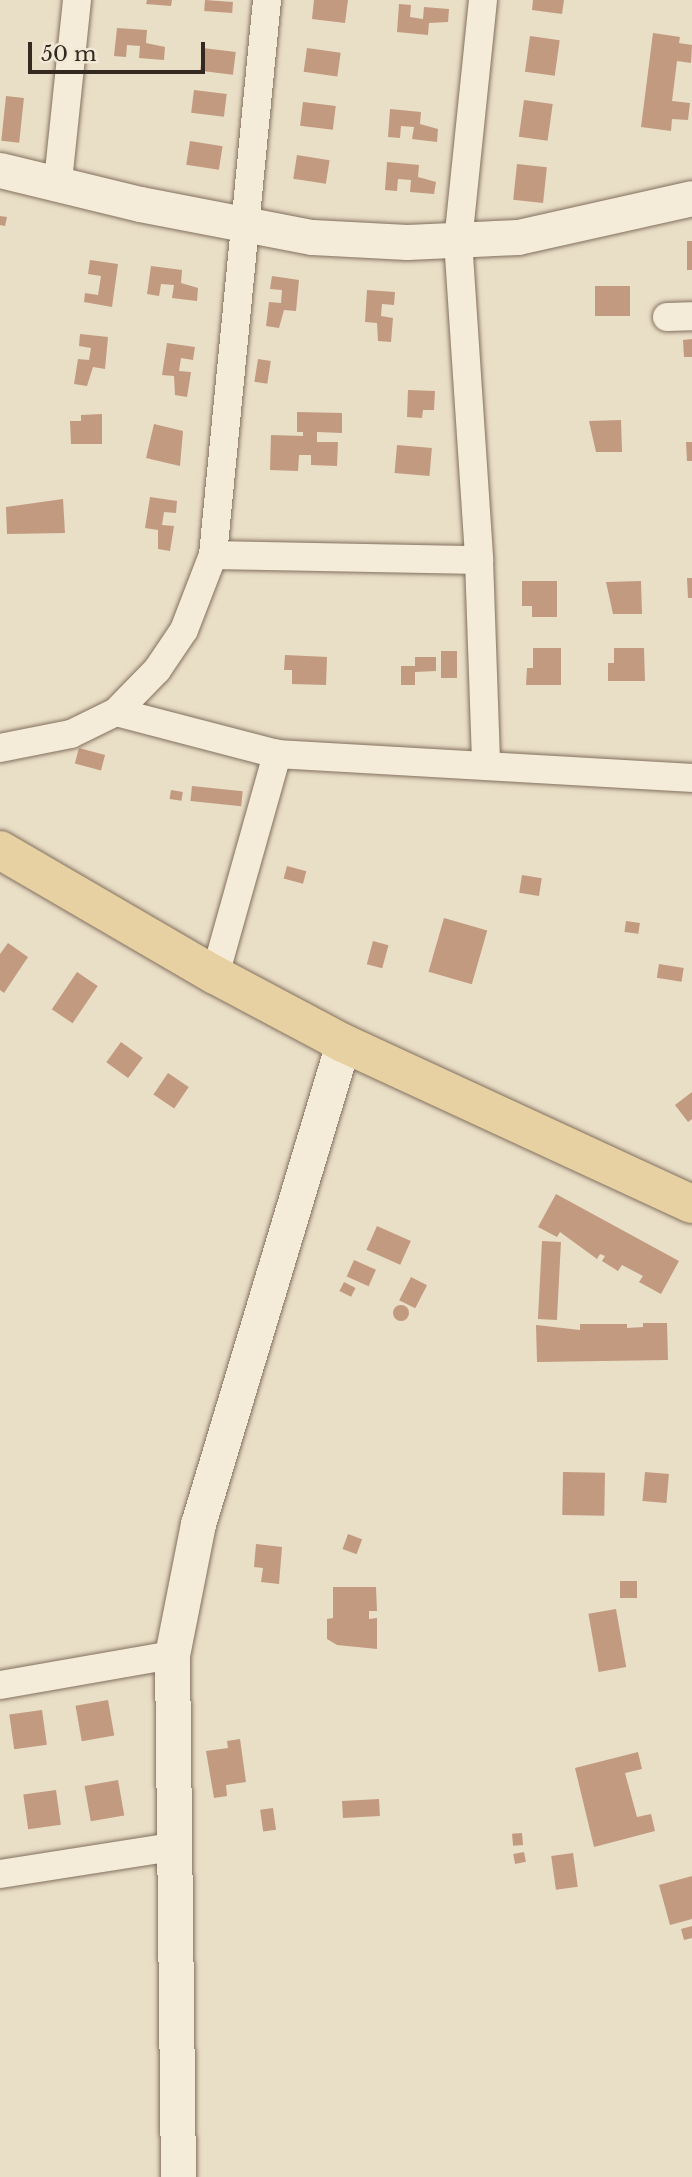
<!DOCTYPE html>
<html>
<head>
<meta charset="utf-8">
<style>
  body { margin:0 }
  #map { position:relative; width:692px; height:2177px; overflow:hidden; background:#e9dec6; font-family:"Libre Baskerville",serif }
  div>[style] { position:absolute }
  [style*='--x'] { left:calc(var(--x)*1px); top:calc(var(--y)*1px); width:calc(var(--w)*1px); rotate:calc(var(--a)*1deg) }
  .building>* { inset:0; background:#c29a80; transform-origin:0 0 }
  .round { border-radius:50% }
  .roads { filter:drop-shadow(0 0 2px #82705e) drop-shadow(0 0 2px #82705e) }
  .minor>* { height:28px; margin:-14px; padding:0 14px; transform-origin:14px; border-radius:14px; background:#f4ebd8 }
  .tertiary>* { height:35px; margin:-17.5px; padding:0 17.5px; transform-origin:17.5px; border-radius:17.5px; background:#f4ebd8 }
  .primary>* { height:38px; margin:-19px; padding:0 19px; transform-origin:19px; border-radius:19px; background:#e7d0a2 }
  span { translate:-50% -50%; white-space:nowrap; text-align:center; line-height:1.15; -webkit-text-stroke:7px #f1e8d5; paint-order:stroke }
  .scale { position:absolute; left:28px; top:42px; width:177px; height:32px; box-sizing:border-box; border:4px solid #342920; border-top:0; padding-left:9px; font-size:21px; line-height:24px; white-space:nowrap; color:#342920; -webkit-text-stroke:5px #f1e8d5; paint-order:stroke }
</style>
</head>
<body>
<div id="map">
  <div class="building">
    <div style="clip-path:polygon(147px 0,172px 0,171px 6px,146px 4px)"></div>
    <div style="left:205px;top:0;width:28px;height:11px;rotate:4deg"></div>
    <div style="clip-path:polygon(314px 0,348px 0,345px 23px,312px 19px)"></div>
    <div style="clip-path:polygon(533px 0,564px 0,562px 14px,532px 10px)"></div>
    <div style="clip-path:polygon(399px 4px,411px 5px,410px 17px,423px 19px,424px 7px,449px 9px,448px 22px,429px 23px,428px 35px,397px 32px)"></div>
    <div style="clip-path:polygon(117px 28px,147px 30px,146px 43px,165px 47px,164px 60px,139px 58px,140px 46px,127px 45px,126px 57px,114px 56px)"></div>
    <div style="clip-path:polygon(653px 33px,680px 37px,679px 43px,692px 45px,691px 63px,677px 61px,672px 101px,690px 103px,688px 120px,672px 119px,671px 131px,641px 127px)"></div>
    <div style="left:530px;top:36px;width:30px;height:36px;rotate:8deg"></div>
    <div style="left:203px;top:48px;width:33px;height:23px;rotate:7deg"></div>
    <div style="left:307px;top:48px;width:34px;height:24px;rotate:8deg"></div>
    <div style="left:194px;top:90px;width:33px;height:23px;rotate:7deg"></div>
    <div style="left:6px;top:96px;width:18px;height:45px;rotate:6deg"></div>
    <div style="left:524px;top:100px;width:29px;height:37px;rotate:8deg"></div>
    <div style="left:303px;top:102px;width:33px;height:24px;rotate:7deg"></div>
    <div style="clip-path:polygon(390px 109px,421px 112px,420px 124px,438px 129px,437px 142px,412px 139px,414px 127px,401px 126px,400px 138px,388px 137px)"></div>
    <div style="left:190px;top:141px;width:33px;height:24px;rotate:9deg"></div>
    <div style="left:297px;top:155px;width:33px;height:24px;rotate:9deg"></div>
    <div style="clip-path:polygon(387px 162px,419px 165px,418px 177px,436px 182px,434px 194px,410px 192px,411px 180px,398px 179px,397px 191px,385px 190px)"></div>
    <div style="left:517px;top:164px;width:30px;height:36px;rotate:6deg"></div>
    <div style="clip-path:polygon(0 216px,7px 217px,5px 226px,0 225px)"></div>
    <div style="left:687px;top:241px;width:5px;height:29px"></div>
    <div style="clip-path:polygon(90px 260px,118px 264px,112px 307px,84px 302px,85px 293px,98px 295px,101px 276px,88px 274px)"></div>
    <div style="clip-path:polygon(151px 266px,182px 270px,181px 283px,198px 288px,197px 301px,172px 298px,174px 285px,161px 284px,159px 296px,147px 294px)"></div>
    <div style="clip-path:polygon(272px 276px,299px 280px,296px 311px,284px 310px,279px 328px,266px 326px,269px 302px,281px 303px,282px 290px,270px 289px)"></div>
    <div style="left:630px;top:286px;width:30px;height:35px;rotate:90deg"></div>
    <div style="clip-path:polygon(367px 290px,395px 292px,394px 305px,382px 304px,381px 316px,393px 318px,391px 342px,378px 341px,377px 323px,365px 322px)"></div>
    <div style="clip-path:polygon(80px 334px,108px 337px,105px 369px,93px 367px,87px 386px,74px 384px,78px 359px,89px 360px,91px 348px,79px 346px)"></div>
    <div style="clip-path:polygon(692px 339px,692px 357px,684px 357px,683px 340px)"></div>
    <div style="clip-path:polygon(167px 343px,195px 347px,193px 360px,181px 358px,179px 371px,191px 372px,187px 397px,175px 395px,174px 376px,162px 375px)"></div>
    <div style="left:258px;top:359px;width:13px;height:23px;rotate:9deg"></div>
    <div style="clip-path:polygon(408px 390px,435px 391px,434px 410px,423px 410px,422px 418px,407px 417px)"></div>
    <div style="clip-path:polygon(297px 412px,342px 413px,342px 433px,317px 432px,317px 442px,338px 442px,337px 466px,311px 465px,311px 455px,299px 455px,298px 471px,270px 470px,271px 435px,303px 436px,303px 432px,297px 432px)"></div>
    <div style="clip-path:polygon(102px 414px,102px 444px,71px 444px,70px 421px,81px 421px,81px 415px)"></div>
    <div style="clip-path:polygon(621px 420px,622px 452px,596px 452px,589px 421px)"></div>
    <div style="clip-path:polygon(154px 424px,183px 431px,180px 466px,146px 458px)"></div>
    <div style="clip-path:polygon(686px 442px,692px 442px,692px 461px,687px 461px)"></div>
    <div style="left:397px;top:445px;width:35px;height:28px;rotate:5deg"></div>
    <div style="clip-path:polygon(150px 497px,177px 501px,176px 513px,164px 512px,162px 525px,174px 526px,170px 551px,158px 549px,158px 530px,145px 528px)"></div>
    <div style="clip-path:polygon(63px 499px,65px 533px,7px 534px,6px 507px)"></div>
    <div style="clip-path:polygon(687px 578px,692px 578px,692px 598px,688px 598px)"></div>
    <div style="clip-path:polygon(522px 581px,557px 581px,557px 617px,532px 617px,532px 606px,522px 606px)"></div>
    <div style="clip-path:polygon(641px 581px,642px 614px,613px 614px,606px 582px)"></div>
    <div style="clip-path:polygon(533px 648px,561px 648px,561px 685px,526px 685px,527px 668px,533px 668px)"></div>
    <div style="clip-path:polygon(614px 648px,644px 648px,645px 681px,608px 681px,608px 663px,614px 663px)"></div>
    <div style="left:441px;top:651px;width:16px;height:27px"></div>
    <div style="clip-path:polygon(285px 655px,327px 657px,326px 685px,292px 684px,292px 670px,284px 670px)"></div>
    <div style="clip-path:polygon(415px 657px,436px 657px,436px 671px,415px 672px,415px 685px,401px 685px,401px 666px,415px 666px)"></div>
    <div style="left:79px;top:748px;width:27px;height:16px;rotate:15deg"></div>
    <div style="left:192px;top:786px;width:51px;height:15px;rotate:6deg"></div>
    <div style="left:171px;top:790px;width:12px;height:9px;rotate:9deg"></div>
    <div style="left:287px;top:866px;width:20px;height:13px;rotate:15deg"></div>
    <div style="left:522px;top:875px;width:20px;height:18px;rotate:9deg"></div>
    <div style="left:444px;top:918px;width:45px;height:56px;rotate:16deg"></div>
    <div style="left:626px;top:921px;width:14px;height:11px;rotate:8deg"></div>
    <div style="left:373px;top:941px;width:16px;height:24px;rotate:15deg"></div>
    <div style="clip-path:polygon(8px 943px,28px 957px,4px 993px,0 990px,0 954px)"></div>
    <div style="left:659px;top:964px;width:25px;height:14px;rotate:9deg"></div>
    <div style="left:77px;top:972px;width:25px;height:45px;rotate:34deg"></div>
    <div style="left:121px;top:1042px;width:27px;height:25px;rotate:36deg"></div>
    <div style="left:168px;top:1073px;width:25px;height:26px;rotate:34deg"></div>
    <div style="clip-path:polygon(692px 1092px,692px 1119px,688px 1122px,675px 1105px)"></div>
    <div style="clip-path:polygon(556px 1194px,679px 1261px,661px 1294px,639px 1282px,643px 1276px,622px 1265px,618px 1271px,602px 1261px,605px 1256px,600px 1254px,597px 1259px,560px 1232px,557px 1237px,538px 1227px)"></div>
    <div style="left:377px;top:1226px;width:37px;height:26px;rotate:24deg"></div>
    <div style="left:542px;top:1241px;width:19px;height:78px;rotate:3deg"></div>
    <div style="left:354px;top:1260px;width:24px;height:18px;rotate:24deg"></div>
    <div style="left:411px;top:1277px;width:18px;height:26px;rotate:27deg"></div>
    <div style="left:344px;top:1282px;width:13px;height:10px;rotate:27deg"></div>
    <div class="round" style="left:393px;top:1305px;width:16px;height:16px"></div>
    <div style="clip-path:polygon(643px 1323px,667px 1323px,668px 1360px,537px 1362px,536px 1325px,580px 1330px,580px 1324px,627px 1324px,627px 1328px,643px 1327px)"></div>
    <div style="left:563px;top:1472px;width:42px;height:43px;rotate:1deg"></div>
    <div style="left:645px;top:1472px;width:24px;height:29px;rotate:5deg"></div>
    <div style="left:348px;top:1534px;width:15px;height:16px;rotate:20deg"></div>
    <div style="clip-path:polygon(256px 1544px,282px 1547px,279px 1584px,261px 1582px,263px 1568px,254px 1567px)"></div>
    <div style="left:620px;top:1581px;width:17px;height:17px"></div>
    <div style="clip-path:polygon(333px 1587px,376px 1587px,377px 1611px,369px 1611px,369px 1619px,377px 1618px,377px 1649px,337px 1645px,327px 1639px,327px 1619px,333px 1618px)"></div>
    <div style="left:616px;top:1609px;width:59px;height:28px;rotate:80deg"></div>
    <div style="left:108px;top:1700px;width:36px;height:33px;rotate:80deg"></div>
    <div style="left:42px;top:1710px;width:35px;height:33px;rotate:82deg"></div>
    <div style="clip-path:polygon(240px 1739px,246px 1782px,226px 1785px,227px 1796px,214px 1798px,206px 1751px,228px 1748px,227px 1741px)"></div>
    <div style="clip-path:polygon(638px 1752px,642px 1769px,625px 1773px,637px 1817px,651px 1814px,655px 1831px,594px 1847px,575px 1768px)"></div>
    <div style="left:118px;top:1780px;width:36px;height:34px;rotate:80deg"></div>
    <div style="left:56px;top:1790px;width:35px;height:33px;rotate:82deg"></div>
    <div style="left:379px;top:1799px;width:17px;height:37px;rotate:87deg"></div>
    <div style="left:273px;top:1808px;width:22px;height:13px;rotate:82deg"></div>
    <div style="left:522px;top:1833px;width:12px;height:10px;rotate:85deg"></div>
    <div style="left:524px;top:1852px;width:10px;height:11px;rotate:79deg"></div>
    <div style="left:573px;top:1853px;width:34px;height:22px;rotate:82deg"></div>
    <div style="clip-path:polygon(692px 1876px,692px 1919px,670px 1925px,659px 1885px)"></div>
    <div style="clip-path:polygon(692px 1926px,692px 1938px,684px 1940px,681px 1929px)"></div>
  </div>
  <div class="roads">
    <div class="minor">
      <div style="--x:483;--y:0;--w:241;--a:95.9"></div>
      <div style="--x:458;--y:240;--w:321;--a:86.2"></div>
      <div style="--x:479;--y:560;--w:205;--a:88"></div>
      <div style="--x:58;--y:181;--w:182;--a:-84"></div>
      <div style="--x:667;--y:317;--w:25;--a:-2"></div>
      <div style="--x:213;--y:555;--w:266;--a:1.1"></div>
      <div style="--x:116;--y:712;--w:59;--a:-45.7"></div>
      <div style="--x:157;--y:670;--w:48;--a:-56"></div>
      <div style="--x:184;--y:630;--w:80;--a:-68.9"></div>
      <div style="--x:213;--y:555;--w:558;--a:-84.44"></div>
      <div style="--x:0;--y:748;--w:72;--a:-11.2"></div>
      <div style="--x:71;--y:734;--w:50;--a:-26.1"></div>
      <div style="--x:116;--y:712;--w:166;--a:14.6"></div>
      <div style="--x:277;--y:754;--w:416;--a:3.3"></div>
      <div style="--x:215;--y:975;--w:230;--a:-74.3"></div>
      <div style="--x:0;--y:1685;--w:175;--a:-9.9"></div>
      <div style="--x:0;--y:1874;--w:174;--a:-8.9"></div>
    </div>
    <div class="tertiary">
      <div style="--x:0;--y:170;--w:144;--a:13.7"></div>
      <div style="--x:140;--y:204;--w:175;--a:10.9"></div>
      <div style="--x:312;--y:237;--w:95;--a:3"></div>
      <div style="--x:407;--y:242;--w:111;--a:-2.6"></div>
      <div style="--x:518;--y:237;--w:178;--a:-12.6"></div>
      <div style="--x:178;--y:2177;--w:522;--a:-90.66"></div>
      <div style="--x:172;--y:1655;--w:134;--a:-78.8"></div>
      <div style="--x:198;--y:1524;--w:502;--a:-73.22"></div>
    </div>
    <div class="primary">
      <div style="--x:0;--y:850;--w:249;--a:30.2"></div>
      <div style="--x:215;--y:975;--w:145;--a:28"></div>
      <div style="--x:343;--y:1043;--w:384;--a:24.8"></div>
    </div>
  </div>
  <div class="scale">50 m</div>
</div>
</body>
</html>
